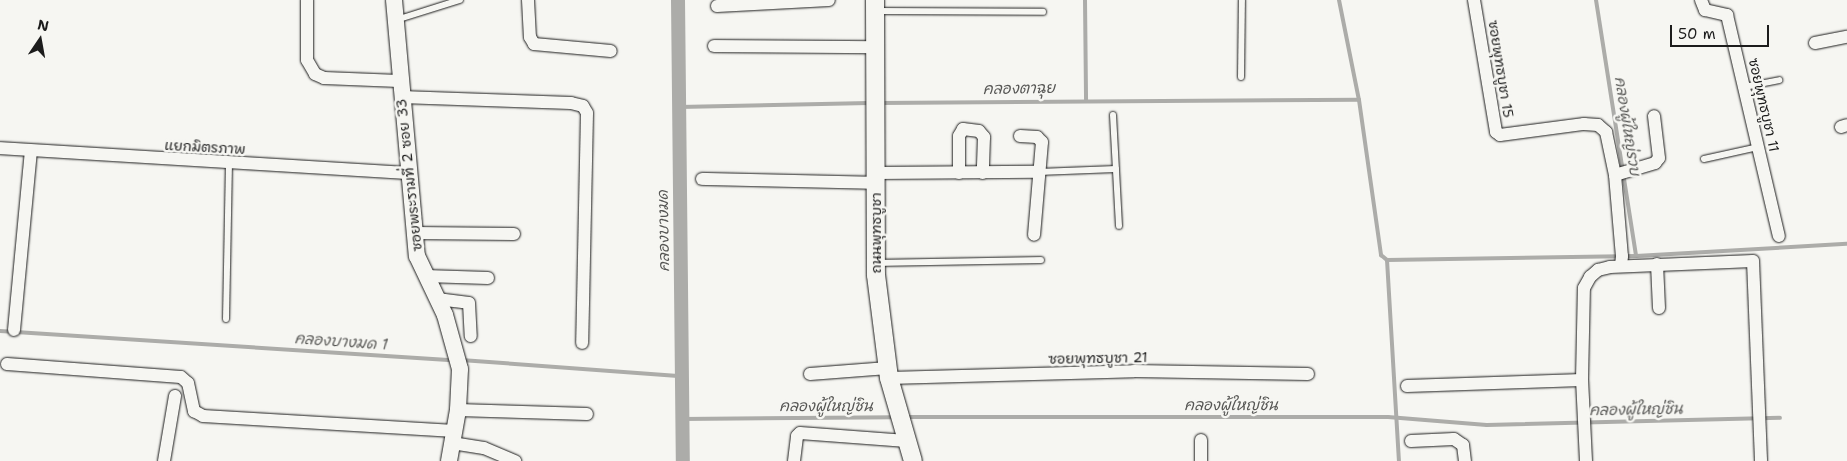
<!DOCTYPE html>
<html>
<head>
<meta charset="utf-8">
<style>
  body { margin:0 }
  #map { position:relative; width:1847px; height:461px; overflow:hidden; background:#f6f6f2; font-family:"Shantell Sans","Playpen Sans Thai",sans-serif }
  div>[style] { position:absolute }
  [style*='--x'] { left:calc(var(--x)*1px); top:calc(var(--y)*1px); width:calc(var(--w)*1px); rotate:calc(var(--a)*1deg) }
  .stream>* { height:4px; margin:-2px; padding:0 2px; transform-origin:2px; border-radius:2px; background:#acaca9 }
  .canal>* { height:14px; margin:-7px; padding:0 7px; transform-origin:7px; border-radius:7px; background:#acaca9 }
  .roads { filter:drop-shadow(0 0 1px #1c1c1c) drop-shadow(0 0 1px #1c1c1c) }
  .service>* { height:6px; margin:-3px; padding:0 3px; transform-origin:3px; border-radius:3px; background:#f6f6f2 }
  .minor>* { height:12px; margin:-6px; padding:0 6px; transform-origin:6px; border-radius:6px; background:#f6f6f2 }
  .tertiary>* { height:16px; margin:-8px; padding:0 8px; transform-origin:8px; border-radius:8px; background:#f6f6f2 }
  .secondary>* { height:18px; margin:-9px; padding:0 9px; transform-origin:9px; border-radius:9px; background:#f6f6f2 }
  span { translate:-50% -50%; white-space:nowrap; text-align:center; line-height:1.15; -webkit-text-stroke:5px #f6f6f2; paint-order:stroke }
  .street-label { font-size:14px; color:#1c1c1c }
  .water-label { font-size:15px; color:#565654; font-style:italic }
  .north { position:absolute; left:15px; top:15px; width:50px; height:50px; -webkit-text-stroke:4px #f6f6f2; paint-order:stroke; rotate:12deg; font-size:14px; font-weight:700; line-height:20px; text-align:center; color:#1c1c1c }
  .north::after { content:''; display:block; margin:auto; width:18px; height:22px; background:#1c1c1c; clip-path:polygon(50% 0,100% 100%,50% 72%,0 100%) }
  .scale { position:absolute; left:1670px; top:25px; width:99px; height:22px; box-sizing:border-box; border:2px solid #1c1c1c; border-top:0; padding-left:6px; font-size:15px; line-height:18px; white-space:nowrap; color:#1c1c1c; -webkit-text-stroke:4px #f6f6f2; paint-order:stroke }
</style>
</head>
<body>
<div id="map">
  <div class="stream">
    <div style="--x:1085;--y:0;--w:100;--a:89.4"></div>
    <div style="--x:1339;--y:0;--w:102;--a:78.7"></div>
    <div style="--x:1359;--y:100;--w:157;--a:81.9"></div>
    <div style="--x:1381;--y:255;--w:8;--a:40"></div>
    <div style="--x:1387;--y:260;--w:249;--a:-0.9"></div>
    <div style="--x:1636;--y:256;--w:211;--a:-3.3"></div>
    <div style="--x:1596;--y:0;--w:259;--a:81.1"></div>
    <div style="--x:879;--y:103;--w:480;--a:-0.4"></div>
    <div style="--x:679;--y:107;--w:190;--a:-1.2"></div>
    <div style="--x:1387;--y:260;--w:201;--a:86.6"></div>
    <div style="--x:0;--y:331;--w:453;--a:3.7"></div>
    <div style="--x:461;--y:360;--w:221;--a:4.2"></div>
    <div style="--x:905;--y:417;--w:483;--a:0"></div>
    <div style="--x:1388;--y:417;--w:99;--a:4.6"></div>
    <div style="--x:1487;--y:425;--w:293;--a:-1.4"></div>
    <div style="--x:682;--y:419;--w:213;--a:-0.5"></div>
  </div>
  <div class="canal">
    <div style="--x:678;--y:0;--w:461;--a:89.4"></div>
  </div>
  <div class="roads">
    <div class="service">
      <div style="--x:876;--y:11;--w:167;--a:0.3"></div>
      <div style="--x:396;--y:20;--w:67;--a:-17.4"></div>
      <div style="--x:1241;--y:77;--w:77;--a:-89.3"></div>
      <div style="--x:1744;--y:87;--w:36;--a:-11"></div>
      <div style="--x:1113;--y:115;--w:111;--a:86.9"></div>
      <div style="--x:1704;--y:159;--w:55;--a:-12.5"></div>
      <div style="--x:1038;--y:172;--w:78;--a:-2.2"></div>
      <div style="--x:877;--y:263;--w:164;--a:-1"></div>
      <div style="--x:226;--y:319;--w:156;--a:-88.9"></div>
    </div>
    <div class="minor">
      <div style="--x:307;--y:0;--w:60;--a:90"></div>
      <div style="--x:307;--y:60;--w:16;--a:60"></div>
      <div style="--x:315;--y:74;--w:10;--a:24"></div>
      <div style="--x:324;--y:78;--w:75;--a:2.3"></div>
      <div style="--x:528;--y:0;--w:37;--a:87"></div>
      <div style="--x:530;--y:37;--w:8;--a:60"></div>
      <div style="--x:534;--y:44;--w:77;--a:5.2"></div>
      <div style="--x:1474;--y:0;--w:134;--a:80.5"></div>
      <div style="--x:1496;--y:132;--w:5;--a:37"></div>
      <div style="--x:1500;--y:135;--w:85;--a:-7.5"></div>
      <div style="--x:1584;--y:124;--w:14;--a:4"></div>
      <div style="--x:1598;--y:125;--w:11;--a:41"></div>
      <div style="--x:1606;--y:132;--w:44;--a:78.2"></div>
      <div style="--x:1615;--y:175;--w:81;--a:85.1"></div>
      <div style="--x:1622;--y:256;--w:10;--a:96"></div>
      <div style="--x:1701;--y:0;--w:11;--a:68"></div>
      <div style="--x:1705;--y:10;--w:23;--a:13"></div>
      <div style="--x:1727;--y:15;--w:227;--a:76.8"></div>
      <div style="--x:717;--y:6;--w:112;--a:-3.1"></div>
      <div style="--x:1815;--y:43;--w:33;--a:-11"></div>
      <div style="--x:714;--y:46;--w:160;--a:0.4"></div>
      <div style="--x:401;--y:97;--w:170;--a:2"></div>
      <div style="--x:571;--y:103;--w:12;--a:14"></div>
      <div style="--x:583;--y:106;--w:8;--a:60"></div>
      <div style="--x:587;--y:113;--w:230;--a:91.2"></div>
      <div style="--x:1841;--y:127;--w:6;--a:-18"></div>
      <div style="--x:1020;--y:136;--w:17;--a:3"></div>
      <div style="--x:1037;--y:137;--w:7;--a:45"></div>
      <div style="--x:1042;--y:142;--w:93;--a:94.9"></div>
      <div style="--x:0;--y:148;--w:410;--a:3.5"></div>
      <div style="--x:876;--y:173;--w:162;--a:-0.4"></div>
      <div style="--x:959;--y:173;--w:37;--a:-90"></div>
      <div style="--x:959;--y:136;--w:8;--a:-60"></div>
      <div style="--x:963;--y:129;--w:16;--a:7"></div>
      <div style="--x:979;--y:131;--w:8;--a:50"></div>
      <div style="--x:984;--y:137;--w:36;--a:92"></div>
      <div style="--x:1615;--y:175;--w:42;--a:-16.7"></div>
      <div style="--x:1655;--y:163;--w:6;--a:-51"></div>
      <div style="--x:1659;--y:158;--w:42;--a:-96.8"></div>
      <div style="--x:702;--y:179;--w:174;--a:1.3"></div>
      <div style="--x:415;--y:233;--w:99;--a:0.6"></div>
      <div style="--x:1657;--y:264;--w:44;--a:87.4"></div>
      <div style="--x:425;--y:276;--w:63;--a:1.8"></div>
      <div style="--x:437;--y:299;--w:32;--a:7"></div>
      <div style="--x:469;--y:303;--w:33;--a:87"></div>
      <div style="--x:14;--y:330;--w:180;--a:-84.6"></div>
      <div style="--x:7;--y:364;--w:174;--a:4.3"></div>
      <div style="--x:181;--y:377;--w:9;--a:41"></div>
      <div style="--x:188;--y:383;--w:29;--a:78"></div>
      <div style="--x:194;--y:411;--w:10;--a:29"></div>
      <div style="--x:203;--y:416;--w:252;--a:3.4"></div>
      <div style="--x:810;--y:374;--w:78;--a:-4.4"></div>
      <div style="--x:889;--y:378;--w:245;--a:-1.6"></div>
      <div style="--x:1134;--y:371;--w:174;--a:1"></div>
      <div style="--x:1407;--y:386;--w:175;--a:-2"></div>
      <div style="--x:458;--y:410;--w:129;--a:1.8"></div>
      <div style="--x:1201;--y:440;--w:21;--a:90"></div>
      <div style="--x:1411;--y:441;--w:43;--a:-2.7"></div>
      <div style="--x:1454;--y:439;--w:11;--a:34"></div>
      <div style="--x:1463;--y:445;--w:16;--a:83"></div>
      <div style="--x:452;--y:443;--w:32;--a:9"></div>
      <div style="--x:484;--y:448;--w:34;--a:23"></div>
      <div style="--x:164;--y:461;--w:66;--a:-80.4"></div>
      <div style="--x:794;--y:461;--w:25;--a:-83"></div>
      <div style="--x:797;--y:436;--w:4;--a:-45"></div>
      <div style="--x:800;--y:433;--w:107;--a:4.3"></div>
      <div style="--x:1586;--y:461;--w:81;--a:-92.8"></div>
      <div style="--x:1582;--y:380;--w:92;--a:-88.8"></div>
      <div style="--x:1584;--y:288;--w:13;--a:-61"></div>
      <div style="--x:1590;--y:277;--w:11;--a:-41"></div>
      <div style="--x:1598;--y:270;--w:12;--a:-14"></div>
      <div style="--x:1610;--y:267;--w:143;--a:-2.4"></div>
      <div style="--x:1753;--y:261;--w:200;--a:87.7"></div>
    </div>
    <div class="tertiary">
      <div style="--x:394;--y:0;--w:257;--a:84.9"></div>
      <div style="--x:417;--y:256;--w:65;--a:64.6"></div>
      <div style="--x:445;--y:315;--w:56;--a:74.5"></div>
      <div style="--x:460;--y:369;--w:41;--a:92.8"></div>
      <div style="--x:458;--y:410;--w:52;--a:100"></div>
    </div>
    <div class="secondary">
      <div style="--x:875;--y:0;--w:275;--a:89.8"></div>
      <div style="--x:876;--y:275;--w:104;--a:82.8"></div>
      <div style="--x:889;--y:378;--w:86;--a:73.9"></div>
    </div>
  </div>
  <div class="street-label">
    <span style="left:1501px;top:69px;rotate:81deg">ซอยพุทธบูชา 15</span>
    <span style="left:1764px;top:105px;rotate:77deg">ซอยพุทธบูชา 11</span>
    <span style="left:205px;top:147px;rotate:3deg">แยกมิตรภาพ</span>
    <span style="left:409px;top:175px;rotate:-96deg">ซอยพระรามที่ 2 ซอย 33</span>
    <span style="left:876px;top:233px;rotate:-90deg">ถนนพุทธบูชา</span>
    <span style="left:1098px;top:358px;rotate:-1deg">ซอยพุทธบูชา 21</span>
  </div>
  <div class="water-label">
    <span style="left:1019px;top:89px;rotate:-1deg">คลองตาฉุย</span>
    <span style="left:1627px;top:126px;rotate:81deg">คลองผู้ใหญ่รวบ</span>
    <span style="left:664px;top:231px;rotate:-91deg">คลองบางมด</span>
    <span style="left:341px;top:342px;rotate:4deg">คลองบางมด 1</span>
    <span style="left:1231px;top:406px">คลองผู้ใหญ่ชิน</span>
    <span style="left:826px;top:407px">คลองผู้ใหญ่ชิน</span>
    <span style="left:1636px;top:410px;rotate:-1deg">คลองผู้ใหญ่ชิน</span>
  </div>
  <div class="north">N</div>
  <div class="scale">50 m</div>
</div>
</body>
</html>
